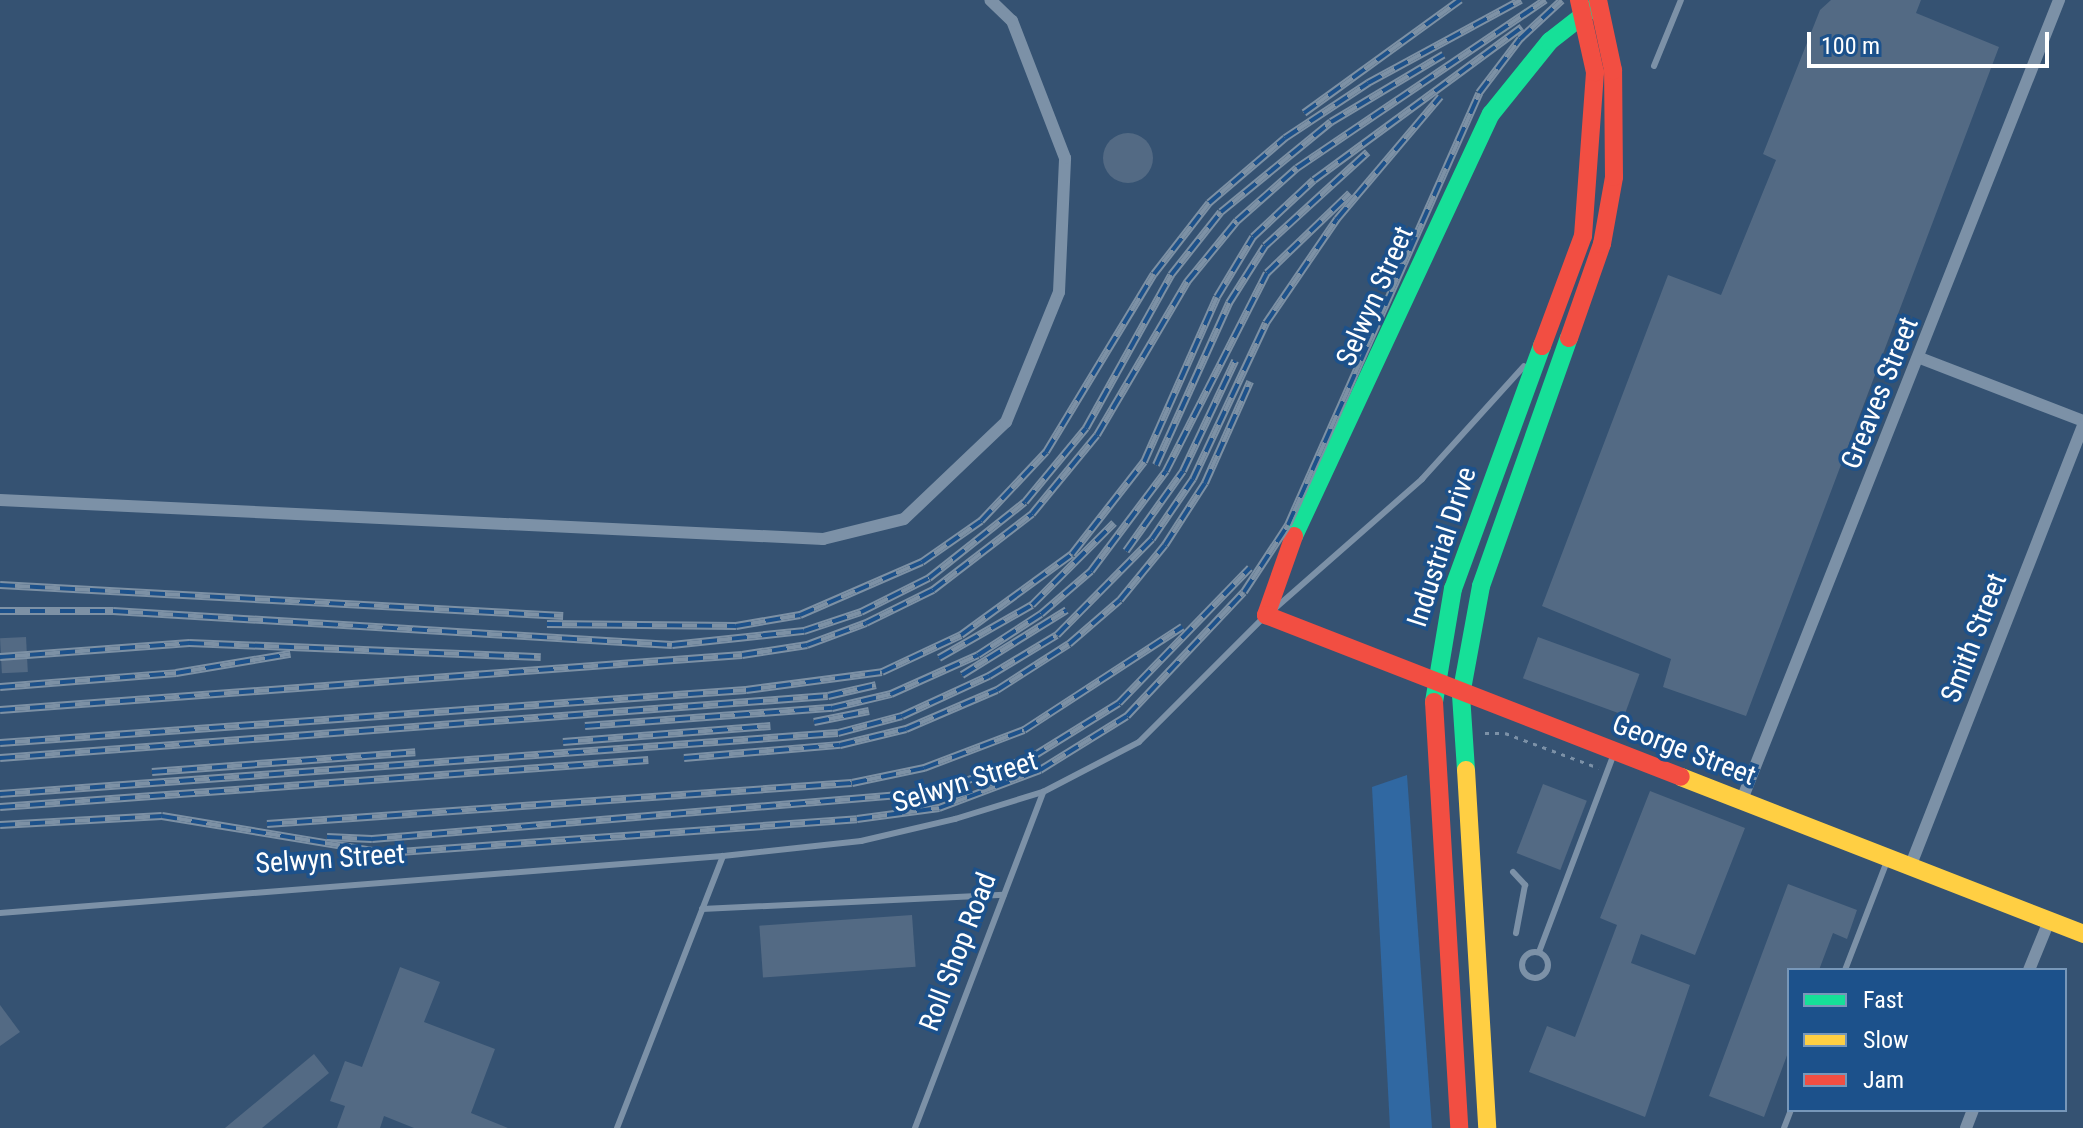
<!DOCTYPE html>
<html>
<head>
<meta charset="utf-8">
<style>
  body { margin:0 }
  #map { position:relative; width:2083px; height:1128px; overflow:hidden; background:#355272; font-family:"Roboto Condensed",sans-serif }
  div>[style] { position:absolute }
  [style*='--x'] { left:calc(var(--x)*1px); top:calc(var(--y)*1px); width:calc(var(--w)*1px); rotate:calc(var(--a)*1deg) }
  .green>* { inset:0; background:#3068a2 }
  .building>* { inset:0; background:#536a84; transform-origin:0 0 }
  .round { border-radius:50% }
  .path>* { height:3px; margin-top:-1.5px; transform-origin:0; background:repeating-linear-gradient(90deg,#7c91a7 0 4px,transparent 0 10px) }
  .lane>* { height:6px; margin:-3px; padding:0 3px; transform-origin:3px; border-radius:3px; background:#7c91a7 }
  .lane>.ring { margin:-3px; padding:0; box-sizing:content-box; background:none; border:6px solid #7c91a7; border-radius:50% }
  .street>* { height:12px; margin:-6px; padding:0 6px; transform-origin:6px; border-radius:6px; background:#7c91a7 }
  .fast>* { height:18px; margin:-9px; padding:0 9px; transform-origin:9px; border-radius:9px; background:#16e098 }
  .slow>* { height:18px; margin:-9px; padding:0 9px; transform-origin:9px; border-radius:9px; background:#ffcf43 }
  .jam>* { height:18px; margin:-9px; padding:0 9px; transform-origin:9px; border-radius:9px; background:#f24e42 }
  .rail>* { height:8px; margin-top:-4px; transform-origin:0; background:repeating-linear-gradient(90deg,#1c518b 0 15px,#7d91a5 0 30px); box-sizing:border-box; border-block:2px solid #7d91a5 }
  .jam-bridge>* { height:18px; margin:-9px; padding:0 9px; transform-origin:9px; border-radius:9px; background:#f24e42 }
  span { translate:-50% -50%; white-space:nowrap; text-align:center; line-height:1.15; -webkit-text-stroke:7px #1c518b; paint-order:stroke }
  .street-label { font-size:28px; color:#fff }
  .legend { position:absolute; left:1787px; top:968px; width:280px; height:144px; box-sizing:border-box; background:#1c518b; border:2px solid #7797b9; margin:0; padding:10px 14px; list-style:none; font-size:24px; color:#fff }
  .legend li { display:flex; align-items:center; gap:16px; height:40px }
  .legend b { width:40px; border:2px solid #7797b9 }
  .scale { position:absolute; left:1807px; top:32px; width:242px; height:36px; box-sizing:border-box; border:4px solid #fff; border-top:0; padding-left:10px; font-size:24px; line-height:28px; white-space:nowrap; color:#fff; -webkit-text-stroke:6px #1c518b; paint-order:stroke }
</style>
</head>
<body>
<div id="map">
  <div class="green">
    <div style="clip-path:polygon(1407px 775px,1432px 1128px,1390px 1128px,1372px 787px)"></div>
  </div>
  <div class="building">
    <div style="clip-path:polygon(1831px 0,1921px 0,1916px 13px,1999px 47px,1746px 716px,1663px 687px,1671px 659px,1542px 606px,1668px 275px,1721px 295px,1776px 160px,1763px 154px,1820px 10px)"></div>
    <div class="round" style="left:1103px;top:133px;width:50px;height:50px"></div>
    <div style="left:26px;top:637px;width:35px;height:26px;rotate:87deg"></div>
    <div style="left:1538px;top:637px;width:108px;height:44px;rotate:20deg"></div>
    <div style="left:1543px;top:784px;width:47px;height:74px;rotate:21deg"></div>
    <div style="clip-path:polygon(1650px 791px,1745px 828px,1695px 955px,1641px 934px,1631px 963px,1690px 985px,1645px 1117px,1529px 1072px,1547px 1026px,1575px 1037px,1617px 925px,1600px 918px)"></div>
    <div style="clip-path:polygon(1788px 884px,1857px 910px,1847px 939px,1833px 933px,1819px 970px,1789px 970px,1789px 1050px,1764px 1117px,1709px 1096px)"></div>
    <div style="left:912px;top:915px;width:52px;height:153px;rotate:86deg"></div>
    <div style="clip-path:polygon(400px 967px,440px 982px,424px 1022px,495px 1049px,471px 1113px,508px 1128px,414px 1128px,384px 1116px,380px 1128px,337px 1128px,345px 1106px,330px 1101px,345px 1061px,362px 1067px)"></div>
    <div style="clip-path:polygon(0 1005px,20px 1032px,0 1046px)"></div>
    <div style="clip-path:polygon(314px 1054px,329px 1073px,262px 1128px,225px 1128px)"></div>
  </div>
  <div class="path">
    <div style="--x:1485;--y:733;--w:20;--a:0"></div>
    <div style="--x:1505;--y:733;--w:100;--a:20.4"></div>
  </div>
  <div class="lane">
    <div style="--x:1654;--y:66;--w:71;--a:-67.8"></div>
    <div style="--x:1272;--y:611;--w:200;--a:-41.3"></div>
    <div style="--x:1422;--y:479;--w:152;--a:-47.9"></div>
    <div style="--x:1513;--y:872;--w:18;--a:47"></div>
    <div style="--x:1525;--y:885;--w:49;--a:100.6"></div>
    <div style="--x:702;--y:909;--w:302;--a:-2.7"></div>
    <div style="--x:0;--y:913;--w:725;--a:-4.51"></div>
    <div style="--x:723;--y:856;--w:139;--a:-6.2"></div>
    <div style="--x:861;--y:841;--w:97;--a:-13.2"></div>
    <div style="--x:955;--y:819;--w:92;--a:-17.1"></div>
    <div style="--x:1043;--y:792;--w:108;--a:-27.5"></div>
    <div style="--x:1139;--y:742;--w:175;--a:-45"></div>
    <div class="ring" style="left:1522px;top:952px;width:20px;height:20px"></div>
    <div style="--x:1539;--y:952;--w:213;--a:-69.3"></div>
    <div style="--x:1845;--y:970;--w:117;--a:-68.9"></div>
    <div style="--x:617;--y:1128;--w:292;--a:-68.7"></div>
    <div style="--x:915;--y:1128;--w:360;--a:-69.1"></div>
    <div style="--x:1784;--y:1128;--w:19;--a:-69"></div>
  </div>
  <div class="street">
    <div style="--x:1920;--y:358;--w:175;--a:21.1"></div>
    <div style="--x:0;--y:500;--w:824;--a:2.71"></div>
    <div style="--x:823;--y:539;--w:83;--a:-13.9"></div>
    <div style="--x:904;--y:519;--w:141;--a:-43.6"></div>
    <div style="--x:1006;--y:422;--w:140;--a:-67.8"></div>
    <div style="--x:1059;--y:292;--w:134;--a:-87.4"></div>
    <div style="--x:1065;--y:158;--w:147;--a:-111.1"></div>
    <div style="--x:1012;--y:21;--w:30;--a:-136"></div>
    <div style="--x:1741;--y:802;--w:863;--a:-68.37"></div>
    <div style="--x:1910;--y:867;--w:474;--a:-68.6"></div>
    <div style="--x:2029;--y:970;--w:53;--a:-67.8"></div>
    <div style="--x:1966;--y:1128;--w:19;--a:-69"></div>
  </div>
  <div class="fast">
    <div style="--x:1294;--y:536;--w:466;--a:-65"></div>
    <div style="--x:1491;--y:114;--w:94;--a:-51.1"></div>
    <div style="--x:1550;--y:41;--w:52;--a:-38"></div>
    <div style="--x:1434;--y:702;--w:115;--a:-80.5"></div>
    <div style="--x:1453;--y:589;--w:259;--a:-69.9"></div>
    <div style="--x:1466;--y:770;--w:75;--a:-93.8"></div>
    <div style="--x:1461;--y:695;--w:111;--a:-79.6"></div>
    <div style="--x:1481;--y:586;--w:263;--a:-70.5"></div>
  </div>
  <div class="slow">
    <div style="--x:1466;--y:770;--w:359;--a:86.6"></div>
    <div style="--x:1681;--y:777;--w:432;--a:21.3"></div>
  </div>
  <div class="jam">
    <div style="--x:1569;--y:338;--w:100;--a:-70.7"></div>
    <div style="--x:1602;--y:244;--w:68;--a:-79.8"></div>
    <div style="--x:1614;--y:177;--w:107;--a:-90.5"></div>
    <div style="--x:1542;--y:346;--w:117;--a:-69.6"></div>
    <div style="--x:1583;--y:236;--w:164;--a:-85.8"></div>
    <div style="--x:1294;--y:536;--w:84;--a:109.5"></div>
    <div style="--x:1266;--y:615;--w:445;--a:21.3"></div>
    <div style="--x:1434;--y:702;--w:427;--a:86.6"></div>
  </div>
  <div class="rail">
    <div style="--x:1304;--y:113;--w:193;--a:-35.9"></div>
    <div style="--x:1156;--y:465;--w:178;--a:-65.7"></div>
    <div style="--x:1229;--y:303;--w:67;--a:-57.7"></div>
    <div style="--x:1265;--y:246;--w:139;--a:-42.4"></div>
    <div style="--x:1126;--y:551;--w:98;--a:-54.5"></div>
    <div style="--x:1183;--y:471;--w:122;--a:-64.7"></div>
    <div style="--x:0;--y:585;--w:564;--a:3.15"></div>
    <div style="--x:0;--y:611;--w:113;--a:0"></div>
    <div style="--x:113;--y:611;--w:560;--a:3.48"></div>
    <div style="--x:672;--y:645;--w:133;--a:-6.1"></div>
    <div style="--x:804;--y:631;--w:60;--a:-18.4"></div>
    <div style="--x:861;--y:612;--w:76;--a:-26.6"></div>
    <div style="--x:929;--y:578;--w:122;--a:-38.4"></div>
    <div style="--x:1025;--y:502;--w:96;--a:-50.5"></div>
    <div style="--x:1086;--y:428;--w:175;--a:-60.9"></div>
    <div style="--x:1171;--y:275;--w:80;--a:-51.6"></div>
    <div style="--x:1221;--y:212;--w:142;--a:-39.3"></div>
    <div style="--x:1331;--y:122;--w:131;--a:-30.9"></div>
    <div style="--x:547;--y:624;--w:189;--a:0.6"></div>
    <div style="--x:736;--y:626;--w:65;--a:-9.8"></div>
    <div style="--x:800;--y:615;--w:133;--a:-23.5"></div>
    <div style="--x:922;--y:562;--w:72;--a:-34.8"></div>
    <div style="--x:981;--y:521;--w:95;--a:-46.7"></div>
    <div style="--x:1046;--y:452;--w:208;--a:-58.8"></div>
    <div style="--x:1154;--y:274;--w:90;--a:-52.2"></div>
    <div style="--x:1209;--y:203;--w:100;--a:-40.5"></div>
    <div style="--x:1285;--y:138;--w:100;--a:-33.5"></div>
    <div style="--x:1368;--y:83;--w:174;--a:-28.5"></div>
    <div style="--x:0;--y:657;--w:190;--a:-4.2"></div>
    <div style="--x:189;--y:643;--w:352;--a:2.3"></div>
    <div style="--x:939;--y:658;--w:107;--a:-29.7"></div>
    <div style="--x:1032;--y:605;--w:116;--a:-45"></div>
    <div style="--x:962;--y:675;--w:123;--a:-31.8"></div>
    <div style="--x:0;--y:687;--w:177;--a:-4.5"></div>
    <div style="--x:176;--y:673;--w:116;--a:-9.5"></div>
    <div style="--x:0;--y:710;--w:744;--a:-4.24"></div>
    <div style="--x:742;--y:655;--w:66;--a:-8.7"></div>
    <div style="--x:807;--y:645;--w:63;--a:-20.4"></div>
    <div style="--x:866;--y:623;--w:75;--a:-26.2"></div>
    <div style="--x:933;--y:590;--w:125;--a:-37.5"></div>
    <div style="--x:1032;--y:514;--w:102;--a:-50.6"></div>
    <div style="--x:1097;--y:435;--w:178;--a:-59.5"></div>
    <div style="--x:1187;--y:282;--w:79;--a:-50.7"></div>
    <div style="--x:1237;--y:221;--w:80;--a:-41.5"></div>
    <div style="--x:1297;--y:168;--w:300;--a:-34.1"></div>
    <div style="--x:814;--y:722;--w:56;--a:-11.3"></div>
    <div style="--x:585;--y:726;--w:248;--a:-4.2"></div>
    <div style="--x:832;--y:708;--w:61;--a:-13.3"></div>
    <div style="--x:891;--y:694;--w:95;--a:-24.1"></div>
    <div style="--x:978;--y:655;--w:75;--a:-33.1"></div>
    <div style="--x:1041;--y:614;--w:66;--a:-40.7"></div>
    <div style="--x:1091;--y:571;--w:125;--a:-53.1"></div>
    <div style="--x:1166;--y:471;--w:222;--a:-63"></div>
    <div style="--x:1267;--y:273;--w:115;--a:-43.9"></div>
    <div style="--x:563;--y:742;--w:208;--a:-4.4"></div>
    <div style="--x:0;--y:743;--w:748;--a:-4.06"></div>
    <div style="--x:746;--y:690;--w:137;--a:-7.5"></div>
    <div style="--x:882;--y:672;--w:87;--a:-25.1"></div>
    <div style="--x:961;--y:635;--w:137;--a:-36.1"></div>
    <div style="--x:1072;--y:554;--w:117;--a:-52"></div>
    <div style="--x:1144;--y:462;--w:180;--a:-66.1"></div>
    <div style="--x:1217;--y:297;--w:70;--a:-59"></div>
    <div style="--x:1253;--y:237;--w:83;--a:-43.1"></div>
    <div style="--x:1314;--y:180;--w:258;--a:-36.3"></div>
    <div style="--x:0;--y:758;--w:830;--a:-4.28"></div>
    <div style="--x:828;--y:696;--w:49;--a:-12.9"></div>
    <div style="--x:684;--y:758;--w:157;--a:-4.8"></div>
    <div style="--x:840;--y:745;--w:68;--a:-13.6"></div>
    <div style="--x:906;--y:729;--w:99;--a:-23.2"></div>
    <div style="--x:997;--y:690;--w:85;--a:-32.6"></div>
    <div style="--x:1069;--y:644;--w:67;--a:-40.8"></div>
    <div style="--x:1120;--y:600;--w:71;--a:-50.7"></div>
    <div style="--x:1165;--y:545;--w:74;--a:-57.2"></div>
    <div style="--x:1205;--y:483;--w:111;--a:-66"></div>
    <div style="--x:152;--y:772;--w:264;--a:-4.3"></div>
    <div style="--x:0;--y:794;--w:840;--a:-4.16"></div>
    <div style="--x:838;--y:733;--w:66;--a:-14.9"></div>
    <div style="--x:902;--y:716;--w:96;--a:-24.7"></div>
    <div style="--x:989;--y:676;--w:79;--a:-31.1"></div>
    <div style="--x:1057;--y:635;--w:135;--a:-45.3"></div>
    <div style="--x:1152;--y:539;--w:73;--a:-55.7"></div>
    <div style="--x:1193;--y:479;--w:172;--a:-64.9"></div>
    <div style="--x:1266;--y:323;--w:126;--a:-55.7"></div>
    <div style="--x:1337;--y:219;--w:160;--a:-49.8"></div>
    <div style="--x:0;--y:807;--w:650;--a:-4.15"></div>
    <div style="--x:267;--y:824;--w:586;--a:-4.01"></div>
    <div style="--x:852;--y:783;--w:74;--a:-11.8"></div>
    <div style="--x:924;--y:768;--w:107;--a:-20.8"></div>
    <div style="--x:1024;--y:730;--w:189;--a:-33.1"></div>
    <div style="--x:0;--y:825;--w:162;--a:-3.2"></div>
    <div style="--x:162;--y:816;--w:227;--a:9.4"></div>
    <div style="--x:386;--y:853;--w:472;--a:-4.1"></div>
    <div style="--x:857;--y:819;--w:83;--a:-7.6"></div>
    <div style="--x:939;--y:808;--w:108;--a:-20.6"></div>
    <div style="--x:1040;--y:770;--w:102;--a:-31.8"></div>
    <div style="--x:1127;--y:716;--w:170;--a:-46.7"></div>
    <div style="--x:1244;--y:592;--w:80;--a:-56.7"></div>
    <div style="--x:1288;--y:525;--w:472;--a:-66.1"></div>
    <div style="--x:1479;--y:93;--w:68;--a:-52.8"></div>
    <div style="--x:1520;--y:39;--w:57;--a:-42.9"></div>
    <div style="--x:327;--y:837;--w:45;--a:2.5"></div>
    <div style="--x:372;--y:839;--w:565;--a:-4.77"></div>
    <div style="--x:935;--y:792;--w:103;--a:-19.8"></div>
    <div style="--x:1032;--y:757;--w:102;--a:-31.8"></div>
    <div style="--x:1119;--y:703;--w:188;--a:-45.9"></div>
  </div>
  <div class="jam-bridge">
    <div style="--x:1579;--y:0;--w:74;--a:77.5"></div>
    <div style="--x:1598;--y:0;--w:72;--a:77.9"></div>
  </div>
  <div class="street-label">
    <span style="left:1375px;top:296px;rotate:-66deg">Selwyn Street</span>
    <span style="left:1880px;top:393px;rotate:-68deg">Greaves Street</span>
    <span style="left:1442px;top:547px;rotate:-72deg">Industrial Drive</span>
    <span style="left:1974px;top:638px;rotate:-69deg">Smith Street</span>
    <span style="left:1684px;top:750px;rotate:21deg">George Street</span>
    <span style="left:965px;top:782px;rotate:-17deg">Selwyn Street</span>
    <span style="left:330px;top:859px;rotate:-4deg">Selwyn Street</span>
    <span style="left:958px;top:952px;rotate:-69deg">Roll Shop Road</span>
  </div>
  <ul class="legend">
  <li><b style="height:10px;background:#16e098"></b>Fast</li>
  <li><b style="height:10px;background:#ffcf43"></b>Slow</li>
  <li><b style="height:10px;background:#f24e42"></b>Jam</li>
  </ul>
  <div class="scale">100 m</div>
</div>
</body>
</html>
